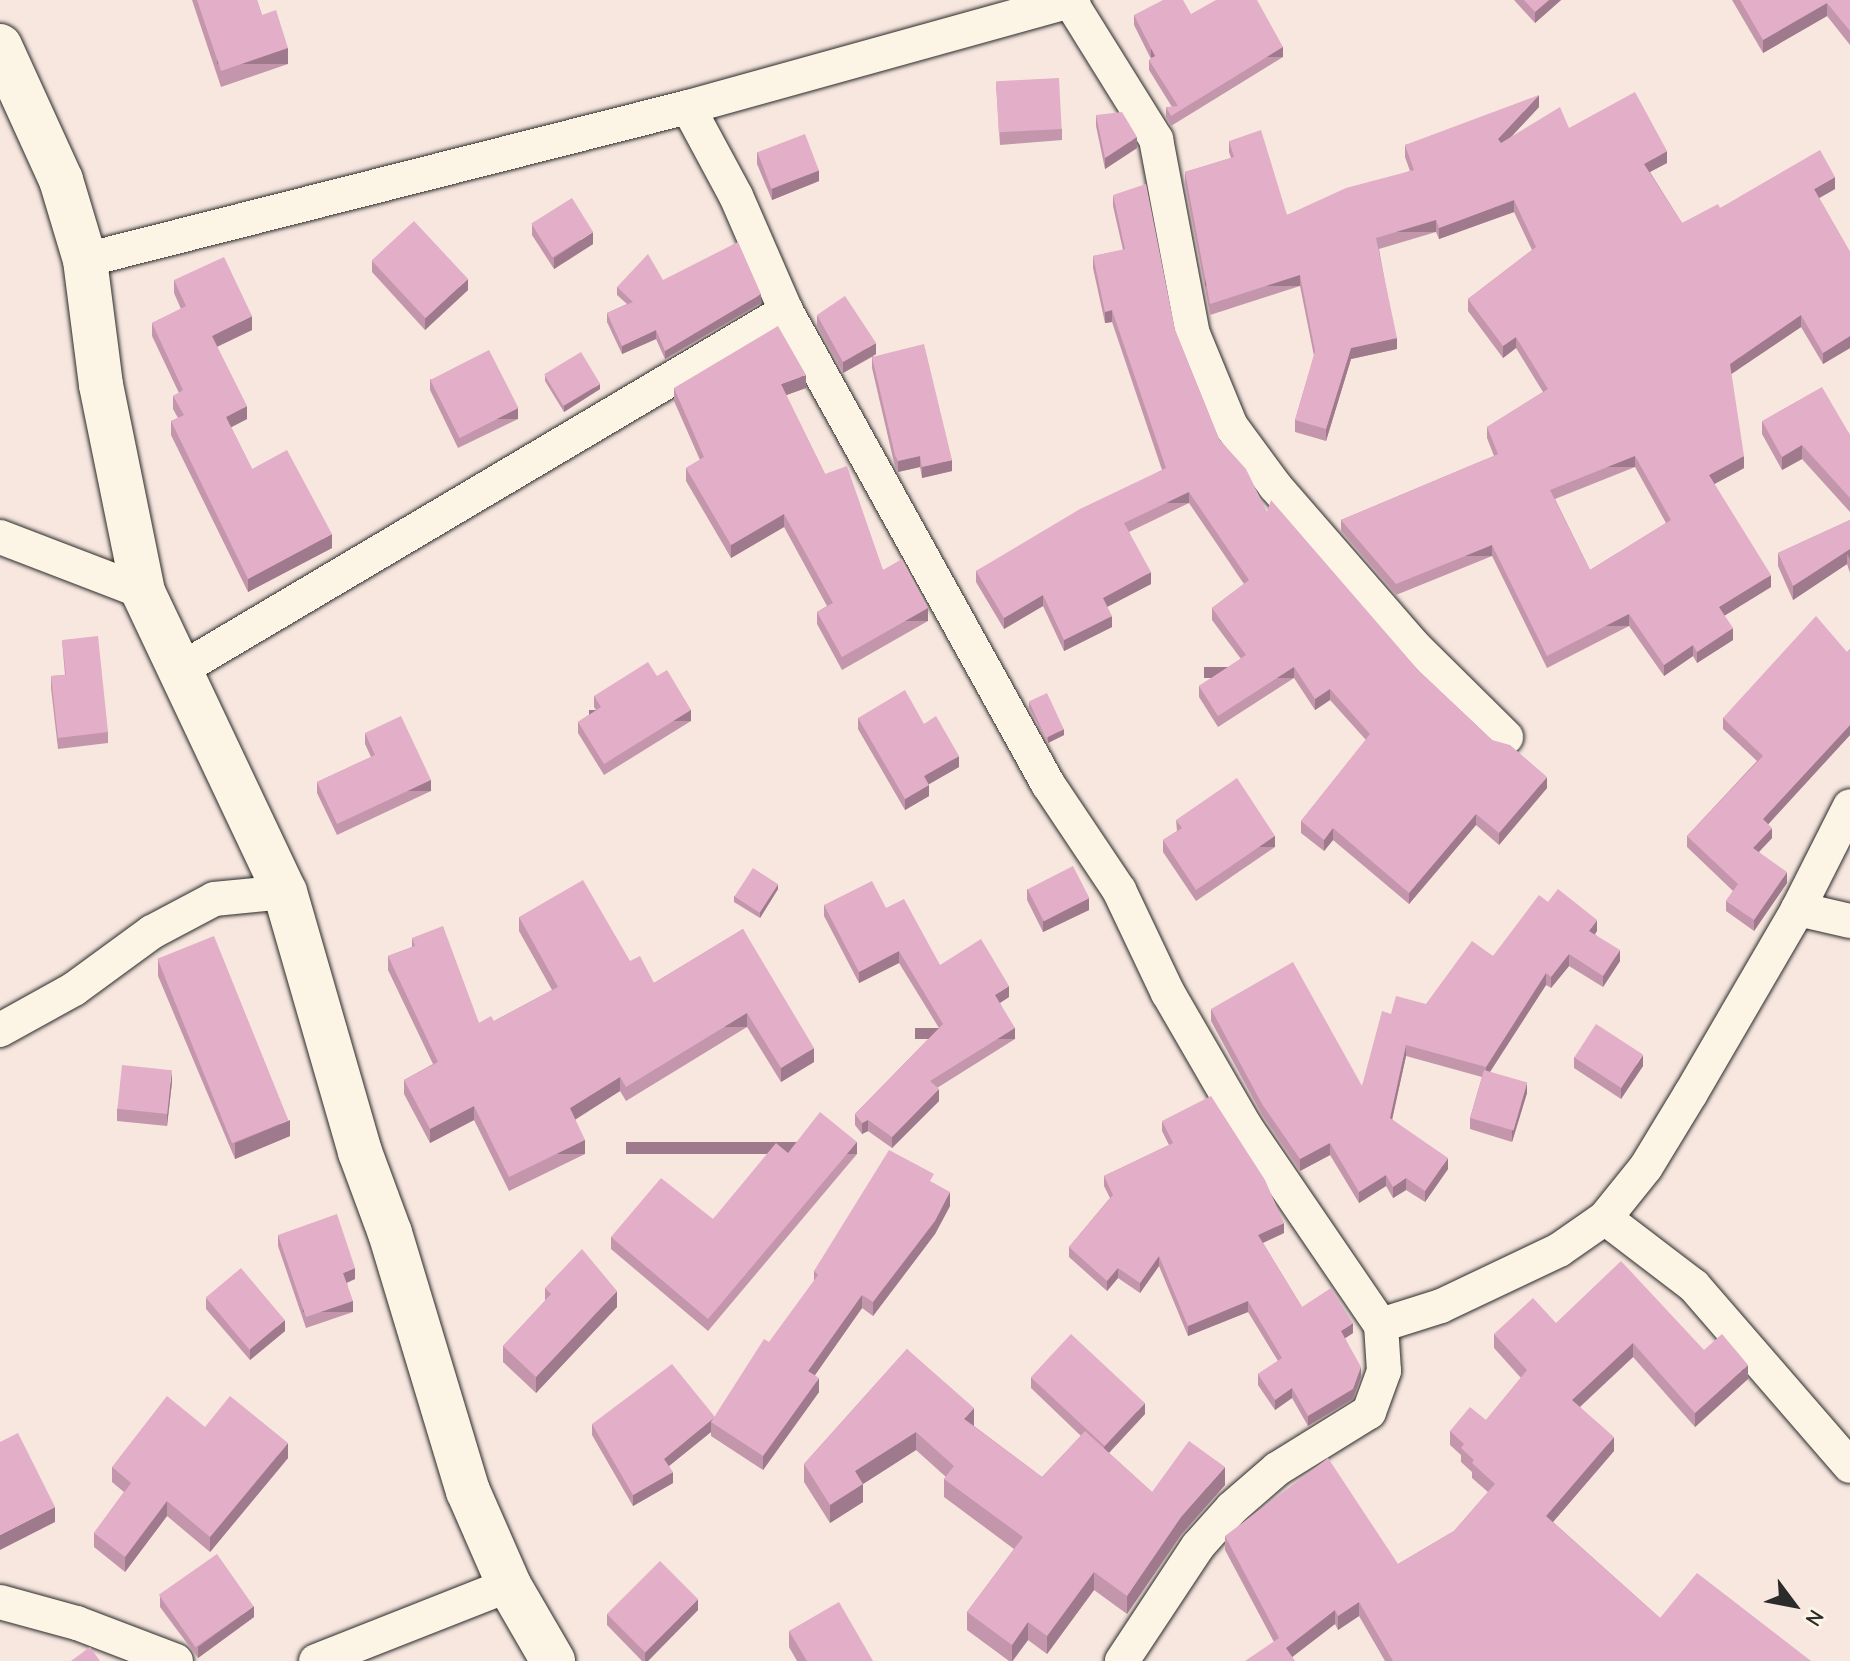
<!DOCTYPE html>
<html>
<head>
<meta charset="utf-8">
<style>
  body { margin:0 }
  #map { position:relative; width:1850px; height:1661px; overflow:hidden; background:#f7e7df; font-family:"Comic Neue",sans-serif }
  div>[style] { position:absolute }
  [style*='--x'] { left:calc(var(--x)*1px); top:calc(var(--y)*1px); width:calc(var(--w)*1px); rotate:calc(var(--a)*1deg) }
  .roads { filter:drop-shadow(0 0 2px #2b2b2b) drop-shadow(0 0 2px #2b2b2b) }
  .street>* { height:34px; margin:-17px; padding:0 17px; transform-origin:17px; border-radius:17px; background:#fcf5e5 }
  .secondary>* { height:44px; margin:-22px; padding:0 22px; transform-origin:22px; border-radius:22px; background:#fcf5e5 }
  .wall>* { inset:0; background:#c396ac }
  .shaded-wall>* { inset:0; background:#9f7a8c; transform-origin:0 0 }
  .building>* { inset:0; background:#e3aec8; transform-origin:0 0 }
  span { translate:-50% -50%; white-space:nowrap; text-align:center; line-height:1.15; -webkit-text-stroke:6px #fcf5e5; paint-order:stroke }
  .north { position:absolute; left:1754px; top:1565px; width:80px; height:80px; -webkit-text-stroke:6px #fcf5e5; paint-order:stroke; rotate:122deg; font-size:22px; font-weight:700; line-height:32px; text-align:center; color:#2b2b2b }
  .north::after { content:''; display:block; margin:auto; width:28px; height:36px; background:#2b2b2b; clip-path:polygon(50% 0,100% 100%,50% 72%,0 100%) }
</style>
</head>
<body>
<div id="map">
  <div class="roads">
    <div class="street">
      <div style="--x:1070;--y:1;--w:163;--a:58.1"></div>
      <div style="--x:1156;--y:139;--w:198;--a:79.3"></div>
      <div style="--x:1193;--y:334;--w:100;--a:67.6"></div>
      <div style="--x:1231;--y:426;--w:74;--a:53.7"></div>
      <div style="--x:1275;--y:486;--w:211;--a:49"></div>
      <div style="--x:1413;--y:645;--w:131;--a:44.7"></div>
      <div style="--x:688;--y:107;--w:101;--a:61.7"></div>
      <div style="--x:736;--y:196;--w:125;--a:66.5"></div>
      <div style="--x:786;--y:311;--w:541;--a:61.02"></div>
      <div style="--x:1048;--y:784;--w:128;--a:56.2"></div>
      <div style="--x:1119;--y:890;--w:114;--a:64.6"></div>
      <div style="--x:1168;--y:993;--w:154;--a:59.9"></div>
      <div style="--x:1245;--y:1126;--w:241;--a:55.7"></div>
      <div style="--x:1381;--y:1325;--w:46;--a:86.3"></div>
      <div style="--x:1384;--y:1371;--w:44;--a:110.1"></div>
      <div style="--x:1369;--y:1412;--w:108;--a:148.2"></div>
      <div style="--x:1277;--y:1469;--w:60;--a:139.1"></div>
      <div style="--x:1232;--y:1508;--w:51;--a:131.8"></div>
      <div style="--x:1198;--y:1546;--w:138;--a:123.5"></div>
      <div style="--x:85;--y:260;--w:622;--a:-14.24"></div>
      <div style="--x:688;--y:107;--w:400;--a:-15.5"></div>
      <div style="--x:0;--y:537;--w:153;--a:21"></div>
      <div style="--x:178;--y:671;--w:707;--a:-30.63"></div>
      <div style="--x:1798;--y:909;--w:53;--a:13"></div>
      <div style="--x:0;--y:1030;--w:85;--a:-29"></div>
      <div style="--x:74;--y:989;--w:97;--a:-36.2"></div>
      <div style="--x:152;--y:932;--w:70;--a:-28"></div>
      <div style="--x:214;--y:899;--w:71;--a:-5.6"></div>
      <div style="--x:1605;--y:1218;--w:112;--a:37.4"></div>
      <div style="--x:1694;--y:1286;--w:238;--a:49.1"></div>
      <div style="--x:1381;--y:1325;--w:63;--a:-17.6"></div>
      <div style="--x:1441;--y:1306;--w:131;--a:-25.4"></div>
      <div style="--x:1559;--y:1250;--w:56;--a:-34.8"></div>
      <div style="--x:1605;--y:1218;--w:65;--a:-51.2"></div>
      <div style="--x:1646;--y:1167;--w:87;--a:-58.7"></div>
      <div style="--x:1691;--y:1093;--w:213;--a:-59.8"></div>
      <div style="--x:1798;--y:909;--w:115;--a:-63.2"></div>
      <div style="--x:0;--y:1602;--w:80;--a:15.3"></div>
      <div style="--x:77;--y:1623;--w:106;--a:21"></div>
      <div style="--x:316;--y:1661;--w:207;--a:-21.5"></div>
    </div>
    <div class="secondary">
      <div style="--x:0;--y:46;--w:147;--a:65.5"></div>
      <div style="--x:61;--y:180;--w:84;--a:73.3"></div>
      <div style="--x:85;--y:260;--w:126;--a:82.7"></div>
      <div style="--x:101;--y:385;--w:211;--a:78.5"></div>
      <div style="--x:143;--y:592;--w:332;--a:64.7"></div>
      <div style="--x:285;--y:892;--w:271;--a:73.9"></div>
      <div style="--x:360;--y:1152;--w:86;--a:69.7"></div>
      <div style="--x:390;--y:1233;--w:270;--a:73.2"></div>
      <div style="--x:468;--y:1491;--w:103;--a:66.4"></div>
      <div style="--x:509;--y:1585;--w:88;--a:59.9"></div>
    </div>
  </div>
  <div class="wall">
    <div style="clip-path:polygon(192px 0,257px 0,262px 15px,288px 64px,221px 87px)"></div>
    <div style="clip-path:polygon(1514px 0,1561px 0,1535px 23px)"></div>
    <div style="clip-path:polygon(1732px 0,1850px 0,1850px 45px,1827px 16px,1763px 53px)"></div>
    <div style="clip-path:polygon(1191px 14px,1283px 57px,1171px 126px,1166px 117px,1166px 107px,1172px 107px,1149px 70px,1149px 60px,1151px 59px,1134px 25px,1134px 15px)"></div>
    <div style="clip-path:polygon(996px 83px,1062px 129px,1062px 140px,1000px 145px)"></div>
    <div style="clip-path:polygon(evenodd,1539px 107px,1510px 138px,1569px 128px,1667px 163px,1650px 172px,1682px 223px,1720px 208px,1835px 189px,1819px 198px,1850px 252px,1850px 348px,1823px 364px,1801px 327px,1731px 374px,1744px 468px,1714px 484px,1771px 587px,1724px 616px,1733px 640px,1697px 663px,1693px 656px,1664px 676px,1629px 626px,1547px 668px,1492px 556px,1396px 595px,1341px 531px,1341px 520px,1494px 456px,1487px 438px,1487px 427px,1543px 392px,1516px 348px,1503px 358px,1468px 311px,1468px 299px,1532px 250px,1514px 212px,1439px 239px,1436px 232px,1379px 249px,1397px 349px,1351px 359px,1326px 441px,1295px 432px,1295px 420px,1314px 356px,1300px 286px,1210px 315px,1185px 184px,1185px 172px,1231px 158px,1229px 152px,1229px 141px,1287px 215px,1410px 171px,1405px 157px,1405px 145px,1539px 107px,1635px 467px,1666px 523px,1590px 570px,1555px 499px,1635px 467px)"></div>
    <div style="clip-path:polygon(1096px 115px,1137px 148px,1105px 169px,1096px 126px)"></div>
    <div style="clip-path:polygon(757px 152px,819px 181px,772px 200px,757px 164px)"></div>
    <div style="clip-path:polygon(1113px 195px,1175px 330px,1219px 439px,1267px 512px,1419px 671px,1492px 740px,1547px 788px,1499px 845px,1476px 825px,1409px 904px,1333px 840px,1324px 851px,1301px 833px,1301px 821px,1366px 740px,1330px 700px,1315px 710px,1294px 678px,1218px 727px,1199px 697px,1199px 686px,1241px 659px,1212px 620px,1212px 608px,1244px 584px,1189px 503px,1129px 532px,1151px 584px,1107px 607px,1112px 627px,1064px 651px,1043px 606px,1004px 629px,976px 582px,976px 571px,1162px 470px,1112px 322px,1105px 323px,1093px 268px,1093px 256px,1123px 250px,1113px 206px)"></div>
    <div style="clip-path:polygon(532px 224px,593px 244px,554px 269px,532px 235px)"></div>
    <div style="clip-path:polygon(372px 261px,468px 290px,425px 330px,372px 272px)"></div>
    <div style="clip-path:polygon(174px 280px,252px 330px,217px 347px,247px 419px,231px 427px,252px 469px,332px 548px,248px 592px,171px 435px,171px 421px,178px 418px,173px 409px,173px 396px,179px 393px,152px 336px,152px 323px,181px 309px,174px 293px)"></div>
    <div style="clip-path:polygon(663px 280px,761px 303px,665px 359px,656px 339px,622px 354px,607px 322px,607px 313px,627px 304px,617px 295px,617px 287px)"></div>
    <div style="clip-path:polygon(817px 315px,876px 354px,873px 356px,952px 471px,922px 478px,920px 467px,898px 472px,895px 467px,872px 368px,872px 357px,843px 373px,817px 326px)"></div>
    <div style="clip-path:polygon(545px 375px,600px 389px,564px 412px,545px 381px)"></div>
    <div style="clip-path:polygon(430px 379px,518px 419px,458px 448px,430px 390px)"></div>
    <div style="clip-path:polygon(674px 388px,806px 388px,786px 395px,825px 474px,883px 570px,928px 621px,842px 670px,817px 624px,817px 612px,827px 606px,784px 527px,731px 558px,686px 481px,686px 468px,700px 460px,674px 401px)"></div>
    <div style="clip-path:polygon(1762px 421px,1848px 432px,1850px 435px,1850px 512px,1802px 459px,1782px 470px,1762px 434px)"></div>
    <div style="clip-path:polygon(1850px 520px,1850px 573px,1847px 564px,1793px 600px,1778px 566px,1778px 553px)"></div>
    <div style="clip-path:polygon(62px 640px,108px 732px,108px 743px,58px 749px,51px 688px,51px 676px,65px 675px)"></div>
    <div style="clip-path:polygon(1850px 649px,1850px 735px,1768px 824px,1772px 838px,1759px 852px,1787px 883px,1754px 931px,1726px 911px,1726px 901px,1733px 891px,1687px 847px,1687px 836px,1757px 761px,1723px 729px,1723px 718px,1847px 652px)"></div>
    <div style="clip-path:polygon(657px 676px,691px 721px,604px 775px,578px 733px,578px 722px,596px 710px,594px 707px,594px 696px)"></div>
    <div style="clip-path:polygon(1029px 702px,1064px 735px,1048px 743px,1029px 708px)"></div>
    <div style="clip-path:polygon(858px 718px,924px 724px,959px 767px,929px 784px,929px 796px,905px 810px,858px 729px)"></div>
    <div style="clip-path:polygon(365px 733px,431px 791px,337px 835px,317px 793px,317px 782px,371px 757px,365px 744px)"></div>
    <div style="clip-path:polygon(1176px 820px,1275px 847px,1196px 901px,1163px 852px,1163px 840px,1177px 831px)"></div>
    <div style="clip-path:polygon(778px 889px,760px 918px,734px 902px,734px 896px)"></div>
    <div style="clip-path:polygon(1027px 889px,1089px 910px,1043px 932px,1027px 900px)"></div>
    <div style="clip-path:polygon(1548px 902px,1597px 931px,1595px 934px,1620px 961px,1603px 987px,1569px 966px,1551px 988px,1546px 985px,1490px 1072px,1527px 1093px,1512px 1142px,1470px 1129px,1470px 1118px,1482px 1077px,1406px 1056px,1392px 1119px,1448px 1169px,1425px 1202px,1406px 1190px,1393px 1198px,1386px 1186px,1359px 1203px,1330px 1155px,1300px 1171px,1262px 1115px,1211px 1021px,1211px 1009px,1362px 1086px,1391px 1014px,1426px 1004px,1493px 956px)"></div>
    <div style="clip-path:polygon(824px 905px,886px 908px,940px 965px,1009px 997px,1000px 1003px,1015px 1039px,937px 1088px,939px 1101px,892px 1148px,868px 1131px,862px 1134px,855px 1125px,855px 1114px,939px 1028px,899px 963px,859px 983px,824px 916px)"></div>
    <div style="clip-path:polygon(519px 917px,630px 961px,654px 983px,743px 929px,814px 1062px,781px 1082px,747px 1027px,626px 1101px,620px 1091px,575px 1119px,585px 1154px,509px 1191px,474px 1120px,430px 1143px,404px 1094px,404px 1080px,433px 1064px,388px 970px,388px 956px,412px 947px,412px 938px,479px 1023px,494px 1021px,552px 990px,519px 931px)"></div>
    <div style="clip-path:polygon(158px 959px,290px 1136px,235px 1159px,158px 976px)"></div>
    <div style="clip-path:polygon(1574px 1057px,1643px 1066px,1621px 1099px,1574px 1068px)"></div>
    <div style="clip-path:polygon(172px 1082px,167px 1126px,117px 1121px,117px 1109px)"></div>
    <div style="clip-path:polygon(1162px 1121px,1284px 1233px,1263px 1243px,1302px 1307px,1353px 1333px,1345px 1338px,1361px 1377px,1353px 1399px,1308px 1426px,1292px 1398px,1275px 1410px,1258px 1385px,1258px 1374px,1278px 1361px,1248px 1312px,1188px 1336px,1159px 1266px,1140px 1293px,1118px 1278px,1107px 1291px,1069px 1257px,1069px 1247px,1110px 1198px,1104px 1186px,1104px 1176px,1169px 1145px,1162px 1131px)"></div>
    <div style="clip-path:polygon(788px 1153px,857px 1154px,708px 1331px,611px 1249px,611px 1237px,713px 1219px)"></div>
    <div style="clip-path:polygon(934px 1183px,950px 1206px,935px 1234px,873px 1316px,862px 1308px,815px 1375px,819px 1392px,763px 1470px,711px 1436px,711px 1432px,669px 1466px,673px 1483px,633px 1506px,592px 1435px,592px 1424px,715px 1417px,814px 1281px,814px 1271px)"></div>
    <div style="clip-path:polygon(278px 1235px,355px 1279px,347px 1283px,353px 1312px,306px 1328px,278px 1246px)"></div>
    <div style="clip-path:polygon(545px 1288px,617px 1307px,536px 1393px,503px 1362px,503px 1346px,545px 1301px)"></div>
    <div style="clip-path:polygon(206px 1298px,285px 1331px,250px 1360px,206px 1309px)"></div>
    <div style="clip-path:polygon(1556px 1323px,1704px 1350px,1748px 1379px,1695px 1427px,1633px 1357px,1580px 1407px,1614px 1451px,1553px 1522px,1660px 1618px,1811px 1661px,1385px 1661px,1359px 1616px,1338px 1630px,1335px 1624px,1292px 1657px,1274px 1642px,1225px 1550px,1225px 1536px,1398px 1564px,1454px 1531px,1488px 1492px,1472px 1478px,1472px 1472px,1461px 1462px,1461px 1455px,1450px 1445px,1450px 1431px,1486px 1420px,1521px 1378px,1494px 1348px,1494px 1334px)"></div>
    <div style="clip-path:polygon(907px 1349px,974px 1426px,1042px 1477px,1081px 1436px,1031px 1388px,1031px 1377px,1145px 1414px,1109px 1453px,1152px 1492px,1225px 1485px,1181px 1535px,1127px 1614px,1094px 1590px,1047px 1654px,1028px 1640px,1013px 1661px,1009px 1661px,967px 1630px,967px 1612px,1014px 1549px,944px 1497px,944px 1479px,946px 1477px,916px 1450px,863px 1484px,863px 1502px,830px 1523px,804px 1482px,804px 1464px)"></div>
    <div style="clip-path:polygon(205px 1427px,288px 1458px,210px 1552px,167px 1516px,125px 1572px,94px 1547px,94px 1533px,124px 1492px,112px 1482px,112px 1467px)"></div>
    <div style="clip-path:polygon(160px 1596px,254px 1617px,198px 1658px,160px 1607px)"></div>
    <div style="clip-path:polygon(698px 1610px,648px 1661px,642px 1661px,607px 1625px,607px 1614px)"></div>
    <div style="clip-path:polygon(789px 1631px,873px 1661px,797px 1661px,789px 1647px)"></div>
  </div>
  <div class="shaded-wall">
    <div style="clip-path:polygon(1549px 0,1561px 0,1535px 23px,1535px 12px)"></div>
    <div style="clip-path:polygon(1827px 3px,1827px 16px,1763px 53px,1763px 40px)"></div>
    <div style="left:1283px;top:47px;width:10px;height:132px;rotate:90deg"></div>
    <div style="left:288px;top:48px;width:16px;height:71px;rotate:90deg"></div>
    <div style="clip-path:polygon(1539px 95px,1539px 107px,1498px 151px,1498px 139px)"></div>
    <div style="clip-path:polygon(1137px 137px,1137px 148px,1105px 169px,1105px 158px)"></div>
    <div style="clip-path:polygon(1667px 151px,1667px 163px,1644px 175px,1644px 164px)"></div>
    <div style="clip-path:polygon(819px 170px,819px 181px,772px 200px,772px 189px)"></div>
    <div style="clip-path:polygon(1835px 177px,1835px 189px,1814px 201px,1814px 189px)"></div>
    <div style="clip-path:polygon(1514px 200px,1514px 212px,1439px 239px,1439px 228px)"></div>
    <div style="left:1436px;top:220px;width:12px;height:63px;rotate:90deg"></div>
    <div style="clip-path:polygon(593px 232px,593px 244px,554px 269px,554px 258px)"></div>
    <div style="left:1300px;top:275px;width:11px;height:95px;rotate:90deg"></div>
    <div style="clip-path:polygon(468px 279px,468px 290px,425px 330px,425px 318px)"></div>
    <div style="clip-path:polygon(761px 294px,761px 303px,665px 359px,665px 351px)"></div>
    <div style="clip-path:polygon(1112px 310px,1112px 322px,1105px 323px,1105px 312px)"></div>
    <div style="clip-path:polygon(1801px 315px,1801px 327px,1730px 375px,1730px 364px)"></div>
    <div style="clip-path:polygon(252px 316px,252px 330px,212px 349px,212px 336px)"></div>
    <div style="clip-path:polygon(656px 330px,656px 339px,622px 354px,622px 346px)"></div>
    <div style="clip-path:polygon(1850px 336px,1850px 348px,1823px 364px,1823px 353px)"></div>
    <div style="clip-path:polygon(1516px 337px,1516px 348px,1503px 358px,1503px 346px)"></div>
    <div style="clip-path:polygon(1397px 338px,1397px 349px,1351px 359px,1326px 441px,1326px 429px,1351px 348px)"></div>
    <div style="clip-path:polygon(876px 343px,876px 354px,843px 373px,843px 362px)"></div>
    <div style="clip-path:polygon(806px 375px,806px 388px,781px 397px,781px 384px)"></div>
    <div style="clip-path:polygon(600px 384px,600px 389px,564px 412px,564px 406px)"></div>
    <div style="clip-path:polygon(247px 406px,247px 419px,226px 430px,226px 417px)"></div>
    <div style="left:518px;top:408px;width:11px;height:67px;rotate:90deg"></div>
    <div style="clip-path:polygon(1802px 445px,1802px 459px,1782px 470px,1782px 457px)"></div>
    <div style="clip-path:polygon(920px 456px,920px 467px,898px 472px,898px 461px)"></div>
    <div style="left:1635px;top:456px;width:11px;height:92px;rotate:90deg"></div>
    <div style="clip-path:polygon(1744px 456px,1744px 468px,1709px 487px,1709px 475px)"></div>
    <div style="clip-path:polygon(952px 460px,952px 471px,922px 478px,922px 467px)"></div>
    <div style="left:1189px;top:492px;width:11px;height:72px;rotate:90deg"></div>
    <div style="clip-path:polygon(784px 514px,784px 527px,731px 558px,731px 545px)"></div>
    <div style="clip-path:polygon(332px 534px,332px 548px,248px 592px,248px 579px)"></div>
    <div style="left:1492px;top:545px;width:11px;height:104px;rotate:90deg"></div>
    <div style="clip-path:polygon(1850px 549px,1850px 559px,1847px 554px,1847px 564px,1793px 600px,1793px 586px)"></div>
    <div style="clip-path:polygon(1151px 572px,1151px 584px,1103px 609px,1103px 598px)"></div>
    <div style="clip-path:polygon(1771px 575px,1771px 587px,1719px 619px,1719px 607px)"></div>
    <div style="clip-path:polygon(1043px 595px,1043px 606px,1004px 629px,1004px 618px)"></div>
    <div style="left:928px;top:608px;width:13px;height:99px;rotate:90deg"></div>
    <div style="left:1629px;top:614px;width:12px;height:92px;rotate:90deg"></div>
    <div style="clip-path:polygon(1112px 616px,1112px 627px,1064px 651px,1064px 640px)"></div>
    <div style="clip-path:polygon(1733px 628px,1733px 640px,1697px 663px,1697px 652px)"></div>
    <div style="clip-path:polygon(1693px 645px,1693px 656px,1664px 676px,1664px 665px)"></div>
    <div style="left:1294px;top:667px;width:11px;height:90px;rotate:90deg"></div>
    <div style="clip-path:polygon(1330px 689px,1330px 700px,1315px 710px,1315px 699px)"></div>
    <div style="left:691px;top:710px;width:11px;height:102px;rotate:90deg"></div>
    <div style="clip-path:polygon(1850px 725px,1850px 735px,1763px 830px,1763px 819px)"></div>
    <div style="clip-path:polygon(1064px 729px,1064px 735px,1048px 743px,1048px 737px)"></div>
    <div style="clip-path:polygon(959px 756px,959px 767px,924px 787px,924px 776px)"></div>
    <div style="clip-path:polygon(1547px 777px,1547px 788px,1499px 845px,1499px 833px)"></div>
    <div style="left:431px;top:780px;width:11px;height:104px;rotate:90deg"></div>
    <div style="clip-path:polygon(929px 785px,929px 796px,905px 810px,905px 799px)"></div>
    <div style="clip-path:polygon(1476px 814px,1476px 825px,1409px 904px,1409px 893px)"></div>
    <div style="clip-path:polygon(1333px 828px,1333px 840px,1324px 851px,1324px 840px)"></div>
    <div style="clip-path:polygon(1772px 828px,1772px 838px,1753px 858px,1753px 848px)"></div>
    <div style="left:1275px;top:836px;width:11px;height:96px;rotate:90deg"></div>
    <div style="clip-path:polygon(1787px 872px,1787px 883px,1754px 931px,1754px 920px)"></div>
    <div style="clip-path:polygon(778px 884px,778px 889px,760px 918px,760px 912px)"></div>
    <div style="clip-path:polygon(1089px 898px,1089px 910px,1043px 932px,1043px 921px)"></div>
    <div style="clip-path:polygon(1597px 920px,1597px 931px,1589px 942px,1589px 931px)"></div>
    <div style="clip-path:polygon(1620px 950px,1620px 961px,1603px 987px,1603px 976px)"></div>
    <div style="clip-path:polygon(899px 951px,899px 963px,859px 983px,859px 972px)"></div>
    <div style="clip-path:polygon(1569px 954px,1569px 966px,1551px 988px,1551px 977px)"></div>
    <div style="clip-path:polygon(1546px 973px,1546px 985px,1486px 1078px,1486px 1067px)"></div>
    <div style="clip-path:polygon(1009px 986px,1009px 997px,995px 1006px,995px 995px)"></div>
    <div style="left:747px;top:1013px;width:14px;height:142px;rotate:90deg"></div>
    <div style="left:1015px;top:1028px;width:11px;height:100px;rotate:90deg"></div>
    <div style="clip-path:polygon(1406px 1045px,1406px 1056px,1390px 1129px,1390px 1118px)"></div>
    <div style="clip-path:polygon(814px 1048px,814px 1062px,781px 1082px,781px 1068px)"></div>
    <div style="clip-path:polygon(1643px 1055px,1643px 1066px,1621px 1099px,1621px 1088px)"></div>
    <div style="clip-path:polygon(172px 1070px,172px 1082px,167px 1126px,167px 1115px)"></div>
    <div style="clip-path:polygon(620px 1077px,620px 1091px,570px 1123px,570px 1108px)"></div>
    <div style="clip-path:polygon(1527px 1082px,1527px 1093px,1512px 1142px,1512px 1130px)"></div>
    <div style="clip-path:polygon(939px 1089px,939px 1101px,892px 1148px,892px 1137px)"></div>
    <div style="clip-path:polygon(474px 1106px,474px 1120px,430px 1143px,430px 1129px)"></div>
    <div style="clip-path:polygon(290px 1120px,290px 1136px,235px 1159px,235px 1143px)"></div>
    <div style="clip-path:polygon(868px 1120px,868px 1131px,862px 1134px,862px 1123px)"></div>
    <div style="left:585px;top:1140px;width:14px;height:85px;rotate:90deg"></div>
    <div style="left:857px;top:1142px;width:12px;height:231px;rotate:90deg"></div>
    <div style="clip-path:polygon(1330px 1143px,1330px 1155px,1300px 1171px,1300px 1159px)"></div>
    <div style="clip-path:polygon(1448px 1158px,1448px 1169px,1425px 1202px,1425px 1191px)"></div>
    <div style="clip-path:polygon(1386px 1175px,1386px 1186px,1359px 1203px,1359px 1192px)"></div>
    <div style="clip-path:polygon(1406px 1178px,1406px 1190px,1393px 1198px,1393px 1187px)"></div>
    <div style="clip-path:polygon(950px 1192px,950px 1206px,935px 1234px,873px 1316px,873px 1302px)"></div>
    <div style="clip-path:polygon(1284px 1223px,1284px 1233px,1258px 1245px,1258px 1235px)"></div>
    <div style="clip-path:polygon(1159px 1256px,1159px 1266px,1140px 1293px,1140px 1283px)"></div>
    <div style="clip-path:polygon(355px 1268px,355px 1279px,343px 1284px,343px 1273px)"></div>
    <div style="clip-path:polygon(1118px 1268px,1118px 1278px,1107px 1291px,1107px 1281px)"></div>
    <div style="clip-path:polygon(617px 1291px,617px 1307px,536px 1393px,536px 1377px)"></div>
    <div style="clip-path:polygon(862px 1295px,862px 1308px,808px 1385px,808px 1371px)"></div>
    <div style="left:353px;top:1301px;width:11px;height:50px;rotate:90deg"></div>
    <div style="clip-path:polygon(1248px 1301px,1248px 1312px,1188px 1336px,1188px 1326px)"></div>
    <div style="clip-path:polygon(285px 1320px,285px 1331px,250px 1360px,250px 1349px)"></div>
    <div style="clip-path:polygon(1353px 1323px,1353px 1333px,1341px 1341px,1341px 1331px)"></div>
    <div style="clip-path:polygon(1633px 1343px,1633px 1357px,1572px 1414px,1572px 1400px)"></div>
    <div style="clip-path:polygon(1748px 1365px,1748px 1379px,1695px 1427px,1695px 1413px)"></div>
    <div style="clip-path:polygon(1361px 1367px,1361px 1377px,1353px 1399px,1308px 1426px,1308px 1416px)"></div>
    <div style="clip-path:polygon(819px 1378px,819px 1392px,763px 1470px,763px 1456px)"></div>
    <div style="clip-path:polygon(1292px 1388px,1292px 1398px,1275px 1410px,1275px 1400px)"></div>
    <div style="clip-path:polygon(1145px 1403px,1145px 1414px,1104px 1458px,1104px 1447px)"></div>
    <div style="clip-path:polygon(974px 1408px,974px 1426px,964px 1419px)"></div>
    <div style="clip-path:polygon(715px 1417px,711px 1422px,711px 1432px,664px 1470px,664px 1459px)"></div>
    <div style="clip-path:polygon(916px 1432px,916px 1450px,863px 1484px,863px 1502px,830px 1523px,830px 1505px,855px 1471px)"></div>
    <div style="clip-path:polygon(1614px 1437px,1614px 1451px,1546px 1530px,1546px 1516px)"></div>
    <div style="clip-path:polygon(288px 1443px,288px 1458px,210px 1552px,210px 1537px)"></div>
    <div style="clip-path:polygon(1225px 1467px,1225px 1485px,1181px 1535px,1127px 1614px,1127px 1596px,1181px 1517px)"></div>
    <div style="clip-path:polygon(673px 1472px,673px 1483px,633px 1506px,633px 1495px)"></div>
    <div style="clip-path:polygon(167px 1501px,167px 1516px,125px 1572px,125px 1557px)"></div>
    <div style="clip-path:polygon(55px 1507px,55px 1522px,0 1550px,0 1535px)"></div>
    <div style="clip-path:polygon(1094px 1572px,1094px 1590px,1047px 1654px,1047px 1636px)"></div>
    <div style="clip-path:polygon(698px 1599px,698px 1610px,648px 1661px,645px 1661px,645px 1653px)"></div>
    <div style="clip-path:polygon(1359px 1602px,1359px 1616px,1338px 1630px,1338px 1616px)"></div>
    <div style="clip-path:polygon(254px 1606px,254px 1617px,198px 1658px,198px 1647px)"></div>
    <div style="clip-path:polygon(1335px 1610px,1335px 1624px,1287px 1661px,1286px 1648px)"></div>
    <div style="clip-path:polygon(1028px 1622px,1028px 1640px,1012px 1661px,1012px 1645px)"></div>
  </div>
  <div class="building">
    <div style="clip-path:polygon(197px 0,257px 0,262px 15px,276px 10px,288px 48px,221px 71px)"></div>
    <div style="clip-path:polygon(1163px 0,1183px 0,1191px 14px,1216px 0,1257px 0,1283px 47px,1171px 116px,1166px 107px,1178px 106px,1149px 60px,1155px 56px,1134px 15px)"></div>
    <div style="clip-path:polygon(1524px 0,1549px 0,1535px 12px)"></div>
    <div style="clip-path:polygon(1740px 0,1850px 0,1850px 31px,1827px 3px,1763px 40px)"></div>
    <div style="left:1059px;top:78px;width:51px;height:63px;rotate:87deg"></div>
    <div style="clip-path:polygon(evenodd,1635px 92px,1667px 151px,1644px 164px,1682px 223px,1718px 204px,1720px 208px,1820px 150px,1835px 177px,1814px 189px,1850px 252px,1850px 336px,1823px 353px,1801px 315px,1730px 364px,1744px 456px,1709px 475px,1771px 575px,1719px 607px,1733px 628px,1697px 652px,1693px 645px,1664px 665px,1629px 614px,1547px 656px,1492px 545px,1396px 584px,1341px 520px,1498px 454px,1487px 427px,1548px 389px,1516px 337px,1503px 346px,1468px 299px,1536px 247px,1514px 200px,1439px 228px,1436px 220px,1376px 238px,1397px 338px,1351px 348px,1326px 429px,1295px 420px,1315px 351px,1300px 275px,1210px 304px,1185px 172px,1234px 157px,1229px 141px,1261px 130px,1287px 215px,1346px 188px,1414px 170px,1405px 145px,1539px 95px,1498px 139px,1501px 143px,1560px 107px,1569px 128px,1635px 92px,1635px 456px,1671px 520px,1590px 570px,1550px 490px,1635px 456px)"></div>
    <div style="clip-path:polygon(1122px 112px,1137px 137px,1105px 158px,1096px 115px)"></div>
    <div style="left:805px;top:134px;width:39px;height:51px;rotate:69deg"></div>
    <div style="clip-path:polygon(1146px 184px,1175px 330px,1219px 439px,1246px 469px,1267px 512px,1271px 500px,1419px 671px,1492px 740px,1510px 745px,1547px 777px,1499px 833px,1476px 814px,1409px 893px,1333px 828px,1324px 840px,1301px 821px,1370px 734px,1330px 689px,1315px 699px,1294px 667px,1218px 716px,1199px 686px,1246px 655px,1212px 608px,1249px 580px,1189px 492px,1124px 523px,1151px 572px,1103px 598px,1112px 616px,1064px 640px,1043px 595px,1004px 618px,976px 571px,1080px 509px,1166px 468px,1112px 310px,1105px 312px,1093px 256px,1125px 249px,1113px 195px)"></div>
    <div style="left:572px;top:198px;width:40px;height:48px;rotate:58deg"></div>
    <div style="left:414px;top:221px;width:79px;height:58px;rotate:47deg"></div>
    <div style="clip-path:polygon(738px 242px,761px 294px,665px 351px,656px 330px,622px 346px,607px 313px,633px 302px,617px 287px,648px 254px,663px 280px)"></div>
    <div style="clip-path:polygon(224px 257px,252px 316px,212px 336px,247px 406px,226px 417px,252px 469px,287px 450px,332px 534px,248px 579px,171px 421px,184px 415px,173px 396px,183px 390px,152px 323px,186px 306px,174px 280px)"></div>
    <div style="clip-path:polygon(845px 296px,876px 343px,843px 362px,817px 315px)"></div>
    <div style="clip-path:polygon(778px 326px,806px 375px,781px 384px,825px 474px,847px 466px,883px 570px,902px 559px,928px 608px,842px 657px,817px 612px,833px 603px,784px 514px,731px 545px,686px 468px,704px 457px,674px 388px)"></div>
    <div style="clip-path:polygon(924px 344px,952px 460px,922px 467px,920px 456px,898px 461px,895px 455px,872px 357px)"></div>
    <div style="left:489px;top:350px;width:65px;height:66px;rotate:63deg"></div>
    <div style="left:581px;top:352px;width:37px;height:43px;rotate:59deg"></div>
    <div style="clip-path:polygon(1822px 387px,1850px 435px,1850px 498px,1802px 445px,1782px 457px,1762px 421px)"></div>
    <div style="clip-path:polygon(1850px 520px,1850px 549px,1793px 586px,1778px 553px)"></div>
    <div style="clip-path:polygon(1816px 616px,1847px 652px,1850px 649px,1850px 725px,1763px 819px,1772px 828px,1753px 848px,1787px 872px,1754px 920px,1726px 901px,1738px 884px,1687px 836px,1763px 756px,1723px 718px)"></div>
    <div style="clip-path:polygon(98px 636px,108px 732px,58px 738px,51px 676px,66px 675px,62px 640px)"></div>
    <div style="clip-path:polygon(648px 662px,657px 676px,667px 670px,691px 710px,604px 764px,578px 722px,601px 707px,594px 696px)"></div>
    <div style="clip-path:polygon(905px 690px,924px 724px,936px 716px,959px 756px,924px 776px,929px 785px,905px 799px,858px 718px)"></div>
    <div style="left:1047px;top:693px;width:40px;height:20px;rotate:65deg"></div>
    <div style="clip-path:polygon(401px 716px,431px 780px,337px 824px,317px 782px,375px 755px,365px 733px)"></div>
    <div style="clip-path:polygon(1237px 778px,1275px 836px,1196px 890px,1163px 840px,1182px 828px,1176px 820px)"></div>
    <div style="left:1073px;top:866px;width:36px;height:51px;rotate:63deg"></div>
    <div style="left:753px;top:868px;width:30px;height:34px;rotate:33deg"></div>
    <div style="clip-path:polygon(583px 880px,630px 961px,640px 956px,654px 983px,743px 929px,814px 1048px,781px 1068px,747px 1013px,626px 1087px,620px 1077px,570px 1108px,585px 1140px,509px 1177px,474px 1106px,430px 1129px,404px 1080px,438px 1062px,388px 956px,415px 946px,412px 938px,443px 926px,479px 1023px,491px 1016px,494px 1021px,558px 987px,519px 917px)"></div>
    <div style="clip-path:polygon(872px 881px,886px 908px,904px 899px,940px 965px,981px 939px,1009px 986px,995px 995px,1015px 1028px,930px 1081px,939px 1089px,892px 1137px,868px 1120px,862px 1123px,855px 1114px,943px 1024px,899px 951px,859px 972px,824px 905px)"></div>
    <div style="clip-path:polygon(1558px 889px,1597px 920px,1589px 931px,1620px 950px,1603px 976px,1569px 954px,1551px 977px,1546px 973px,1486px 1067px,1406px 1045px,1390px 1118px,1448px 1158px,1425px 1191px,1406px 1178px,1393px 1187px,1386px 1175px,1359px 1192px,1330px 1143px,1300px 1159px,1262px 1104px,1211px 1009px,1293px 962px,1362px 1086px,1382px 1011px,1391px 1014px,1396px 996px,1426px 1004px,1472px 941px,1493px 956px,1539px 895px,1548px 902px)"></div>
    <div style="left:214px;top:936px;width:199px;height:61px;rotate:68deg"></div>
    <div style="left:1596px;top:1024px;width:56px;height:40px;rotate:33deg"></div>
    <div style="left:122px;top:1065px;width:50px;height:44px;rotate:6deg"></div>
    <div style="left:1484px;top:1070px;width:45px;height:50px;rotate:16deg"></div>
    <div style="clip-path:polygon(1211px 1096px,1265px 1180px,1284px 1223px,1258px 1235px,1302px 1307px,1331px 1288px,1353px 1323px,1341px 1331px,1361px 1367px,1353px 1389px,1308px 1416px,1292px 1388px,1275px 1400px,1258px 1374px,1282px 1358px,1248px 1301px,1188px 1326px,1159px 1256px,1140px 1283px,1118px 1268px,1107px 1281px,1069px 1247px,1113px 1195px,1104px 1176px,1173px 1143px,1162px 1121px)"></div>
    <div style="clip-path:polygon(820px 1112px,857px 1142px,708px 1319px,611px 1237px,661px 1178px,713px 1219px,776px 1143px,788px 1153px)"></div>
    <div style="clip-path:polygon(889px 1150px,934px 1174px,930px 1181px,950px 1192px,935px 1221px,873px 1302px,862px 1295px,808px 1371px,819px 1378px,763px 1456px,711px 1422px,764px 1339px,769px 1342px,818px 1275px,814px 1271px)"></div>
    <div style="clip-path:polygon(337px 1214px,355px 1268px,343px 1273px,353px 1301px,306px 1317px,278px 1235px)"></div>
    <div style="clip-path:polygon(582px 1249px,617px 1291px,536px 1377px,503px 1346px,551px 1294px,545px 1288px)"></div>
    <div style="clip-path:polygon(1621px 1261px,1704px 1350px,1722px 1334px,1748px 1365px,1695px 1413px,1633px 1343px,1572px 1400px,1614px 1437px,1546px 1516px,1660px 1618px,1697px 1573px,1811px 1661px,1393px 1661px,1359px 1602px,1338px 1616px,1335px 1610px,1286px 1648px,1295px 1661px,1245px 1661px,1279px 1638px,1225px 1536px,1328px 1458px,1398px 1564px,1454px 1531px,1495px 1484px,1472px 1463px,1474px 1460px,1461px 1448px,1464px 1444px,1450px 1431px,1470px 1407px,1486px 1420px,1527px 1370px,1494px 1334px,1533px 1298px,1556px 1323px)"></div>
    <div style="left:241px;top:1268px;width:68px;height:46px;rotate:50deg"></div>
    <div style="left:1071px;top:1334px;width:101px;height:59px;rotate:43deg"></div>
    <div style="clip-path:polygon(907px 1349px,974px 1408px,964px 1419px,1042px 1477px,1085px 1431px,1152px 1492px,1189px 1441px,1225px 1467px,1181px 1517px,1127px 1596px,1094px 1572px,1047px 1636px,1028px 1622px,1012px 1645px,967px 1612px,1023px 1537px,944px 1479px,954px 1466px,916px 1432px,855px 1471px,863px 1484px,830px 1505px,804px 1464px)"></div>
    <div style="clip-path:polygon(672px 1364px,715px 1417px,664px 1459px,673px 1472px,633px 1495px,592px 1424px)"></div>
    <div style="clip-path:polygon(167px 1396px,205px 1427px,230px 1396px,288px 1443px,210px 1537px,167px 1501px,125px 1557px,94px 1533px,131px 1483px,112px 1467px)"></div>
    <div style="clip-path:polygon(18px 1433px,55px 1507px,0 1535px,0 1442px)"></div>
    <div style="left:217px;top:1554px;width:64px;height:71px;rotate:55deg"></div>
    <div style="left:660px;top:1561px;width:54px;height:75px;rotate:45deg"></div>
    <div style="clip-path:polygon(839px 1602px,873px 1661px,807px 1661px,789px 1631px)"></div>
    <div style="clip-path:polygon(90px 1647px,100px 1661px,71px 1661px)"></div>
  </div>
  <div class="north">N</div>
</div>
</body>
</html>
